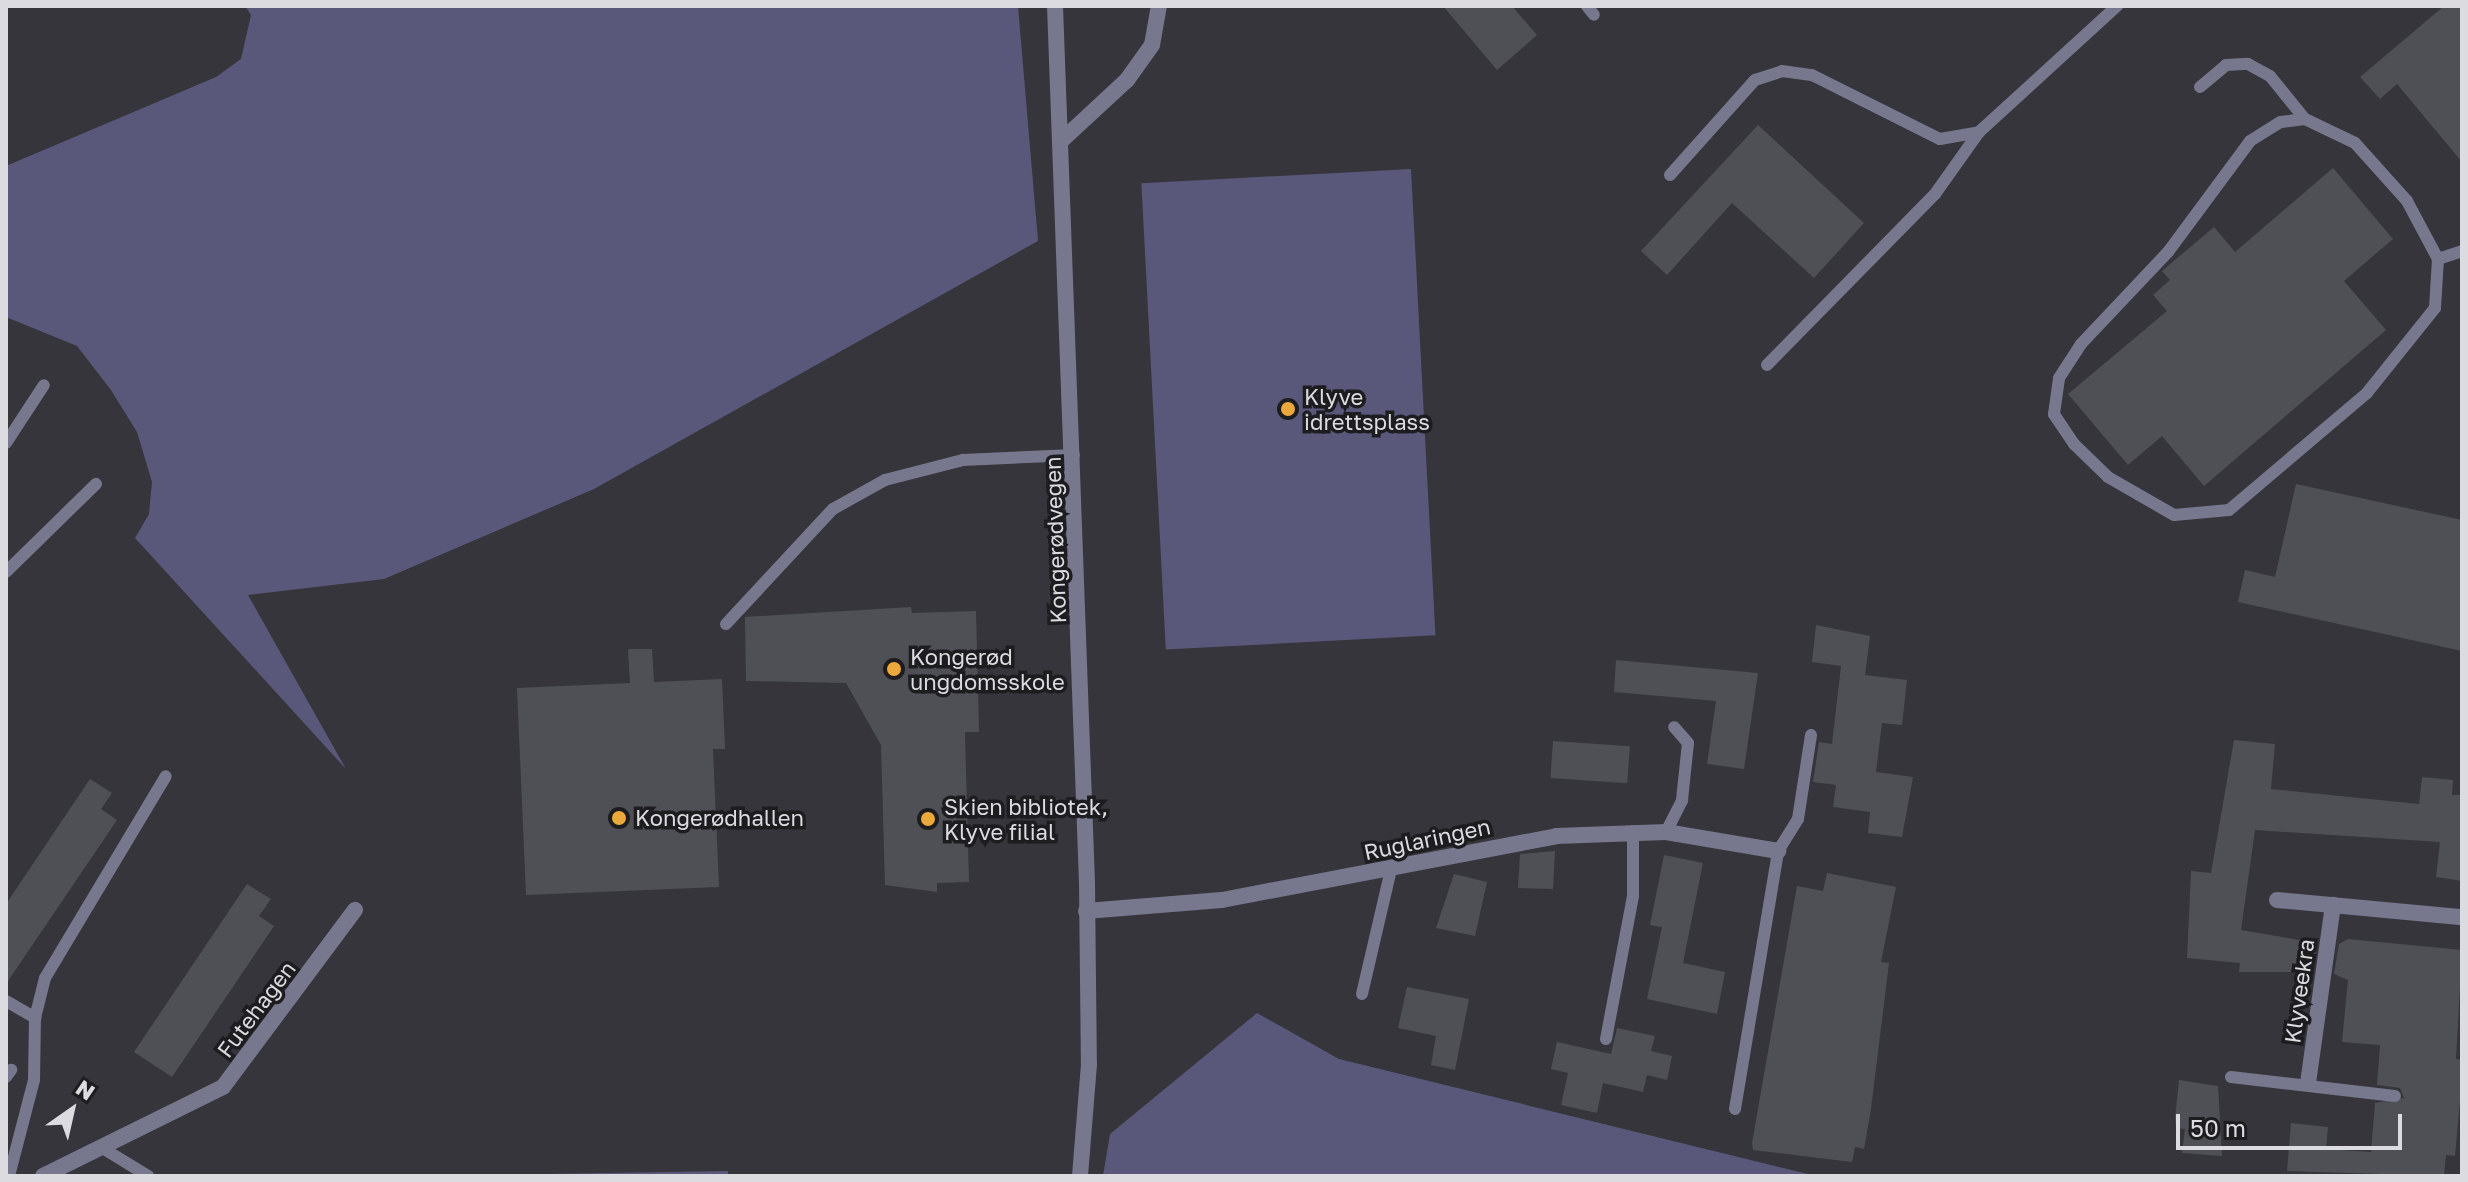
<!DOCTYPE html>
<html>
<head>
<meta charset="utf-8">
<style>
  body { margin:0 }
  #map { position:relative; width:2468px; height:1182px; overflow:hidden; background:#35353b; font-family:"Golos Text",sans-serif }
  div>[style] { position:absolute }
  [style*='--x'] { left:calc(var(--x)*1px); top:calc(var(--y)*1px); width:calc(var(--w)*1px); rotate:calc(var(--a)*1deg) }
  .green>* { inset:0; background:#59587b; transform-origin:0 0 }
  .building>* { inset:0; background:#4f4f56; transform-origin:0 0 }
  .service>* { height:12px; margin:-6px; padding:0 6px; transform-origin:6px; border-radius:6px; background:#77778e }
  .minor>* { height:16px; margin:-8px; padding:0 8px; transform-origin:8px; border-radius:8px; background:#77778e }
  .dots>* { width:22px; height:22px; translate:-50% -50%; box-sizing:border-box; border:4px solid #1d1d20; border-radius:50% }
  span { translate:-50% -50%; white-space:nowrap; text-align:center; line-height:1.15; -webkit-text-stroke:7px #1d1d20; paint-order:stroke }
  .poi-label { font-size:22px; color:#dcdce0 }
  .left { translate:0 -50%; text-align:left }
  .street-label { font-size:22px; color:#dcdce0 }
  .frame { position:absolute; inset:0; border:8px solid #dcdce0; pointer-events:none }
  .north { position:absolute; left:32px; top:1070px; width:80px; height:80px; -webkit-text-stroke:6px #1d1d20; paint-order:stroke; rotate:34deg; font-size:22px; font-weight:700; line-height:32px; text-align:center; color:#dcdce0 }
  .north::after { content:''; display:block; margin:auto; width:28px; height:36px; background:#dcdce0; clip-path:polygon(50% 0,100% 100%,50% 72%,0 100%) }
  .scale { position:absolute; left:2176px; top:1114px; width:226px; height:36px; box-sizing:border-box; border:4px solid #dcdce0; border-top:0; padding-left:10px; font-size:24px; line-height:28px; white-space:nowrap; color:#dcdce0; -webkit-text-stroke:6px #1d1d20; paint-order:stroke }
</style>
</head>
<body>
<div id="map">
  <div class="green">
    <div style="clip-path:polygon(245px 6px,1018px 6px,1038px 241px,594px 489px,384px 579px,248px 595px,346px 769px,135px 538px,149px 514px,152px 482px,137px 432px,111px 390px,77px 346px,6px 317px,6px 166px,216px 77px,241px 59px,251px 15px)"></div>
    <div style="left:1411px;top:169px;width:467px;height:270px;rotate:87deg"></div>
    <div style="clip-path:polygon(1257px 1013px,1339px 1059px,1816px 1176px,1103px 1176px,1110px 1134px)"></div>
    <div style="clip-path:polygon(728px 1171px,728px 1176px,547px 1176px,547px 1174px)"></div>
  </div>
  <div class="building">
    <div style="clip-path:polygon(1443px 6px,1512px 6px,1537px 35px,1497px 70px)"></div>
    <div style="clip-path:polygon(2444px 6px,2462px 6px,2462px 162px,2397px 84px,2380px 99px,2360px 77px)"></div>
    <div style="clip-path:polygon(1758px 125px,1864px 223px,1814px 278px,1732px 203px,1667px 275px,1641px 251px)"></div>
    <div style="clip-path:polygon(2333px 168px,2393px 239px,2344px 281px,2386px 330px,2204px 486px,2162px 436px,2128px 465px,2068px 394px,2167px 311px,2153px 295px,2170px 280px,2162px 271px,2214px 227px,2235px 252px)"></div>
    <div style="clip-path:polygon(2296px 484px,2462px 520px,2462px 651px,2238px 602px,2245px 570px,2275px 577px)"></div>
    <div style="clip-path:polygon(911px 607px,912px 613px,976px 611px,979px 732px,965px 732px,969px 882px,937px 883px,937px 892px,885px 885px,881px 745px,846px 683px,746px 681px,745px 617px)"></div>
    <div style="clip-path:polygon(1816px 625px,1870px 636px,1865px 675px,1907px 680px,1902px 725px,1882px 723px,1876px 772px,1913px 777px,1902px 837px,1868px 833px,1870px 812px,1833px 807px,1836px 785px,1813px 782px,1819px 742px,1832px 744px,1841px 666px,1812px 662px)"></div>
    <div style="clip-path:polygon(628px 649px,652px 649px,654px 682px,722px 679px,725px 749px,713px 749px,719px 887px,526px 895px,517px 688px,630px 683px)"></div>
    <div style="clip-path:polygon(1616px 660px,1758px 673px,1744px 769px,1707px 764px,1716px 701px,1614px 692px)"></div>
    <div style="clip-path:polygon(2234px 740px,2275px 744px,2271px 789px,2419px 804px,2422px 777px,2453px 780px,2452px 795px,2462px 795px,2462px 881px,2436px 877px,2440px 842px,2255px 830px,2241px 930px,2317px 943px,2312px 972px,2239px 972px,2240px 963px,2187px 958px,2191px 871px,2211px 873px)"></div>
    <div style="left:1553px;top:741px;width:77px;height:37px;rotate:4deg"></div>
    <div style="clip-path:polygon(90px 779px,112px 793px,101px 809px,117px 820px,6px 984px,6px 904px)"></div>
    <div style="clip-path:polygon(1555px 851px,1553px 889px,1518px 888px,1520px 854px)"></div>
    <div style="clip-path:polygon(1664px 855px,1703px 863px,1683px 963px,1725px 972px,1717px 1014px,1647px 999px,1662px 927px,1650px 925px)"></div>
    <div style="clip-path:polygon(1827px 873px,1896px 887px,1881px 962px,1889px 963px,1871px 1109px,1864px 1149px,1855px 1147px,1852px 1162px,1753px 1150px,1752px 1143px,1797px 886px,1823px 891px)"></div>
    <div style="clip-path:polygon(1454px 874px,1487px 882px,1475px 936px,1436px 928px)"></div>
    <div style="clip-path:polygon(247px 884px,271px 899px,259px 916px,274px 926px,172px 1077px,134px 1052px)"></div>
    <div style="clip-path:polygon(2348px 939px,2462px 950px,2456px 1059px,2462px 1060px,2462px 1078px,2455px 1156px,2446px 1155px,2444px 1176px,2287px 1171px,2291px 1123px,2328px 1127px,2326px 1149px,2371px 1152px,2375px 1103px,2404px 1098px,2400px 1088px,2377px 1085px,2380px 1045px,2342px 1042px,2348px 980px,2334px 974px,2339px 944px)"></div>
    <div style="clip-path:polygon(1407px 987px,1469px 999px,1455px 1070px,1431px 1065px,1436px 1036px,1398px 1028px)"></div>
    <div style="clip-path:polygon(1617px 1028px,1655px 1036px,1651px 1051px,1672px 1056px,1667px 1080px,1647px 1075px,1643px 1092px,1603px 1083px,1597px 1113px,1561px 1105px,1568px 1073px,1551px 1069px,1557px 1042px,1611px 1054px)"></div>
    <div style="clip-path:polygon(2179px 1080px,2218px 1086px,2222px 1156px,2182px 1153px,2185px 1129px,2176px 1128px,2175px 1118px)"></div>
  </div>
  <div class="service">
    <div style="--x:1587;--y:6;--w:11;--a:52"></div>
    <div style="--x:2200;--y:87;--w:34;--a:-40"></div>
    <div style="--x:2226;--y:65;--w:22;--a:-3"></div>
    <div style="--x:2248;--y:64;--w:25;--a:29"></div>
    <div style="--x:2270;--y:76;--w:55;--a:50.9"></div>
    <div style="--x:2305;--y:119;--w:55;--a:25.6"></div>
    <div style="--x:2355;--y:143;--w:78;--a:48.1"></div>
    <div style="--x:2407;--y:201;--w:66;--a:61.9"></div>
    <div style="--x:2438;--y:259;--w:49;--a:93.5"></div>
    <div style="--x:2435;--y:308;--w:109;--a:128.7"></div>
    <div style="--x:2367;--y:393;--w:181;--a:139.7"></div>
    <div style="--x:2229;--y:510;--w:55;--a:174.8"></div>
    <div style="--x:2174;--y:515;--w:76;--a:-150.1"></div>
    <div style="--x:2108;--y:477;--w:47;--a:-135.9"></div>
    <div style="--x:2074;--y:444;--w:36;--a:-124"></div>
    <div style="--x:2054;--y:414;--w:36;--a:-82"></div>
    <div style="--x:2059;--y:378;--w:40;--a:-57.1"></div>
    <div style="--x:2081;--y:344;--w:127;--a:-46.6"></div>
    <div style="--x:2168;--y:252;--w:138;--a:-53.5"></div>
    <div style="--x:2250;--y:141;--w:36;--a:-32"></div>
    <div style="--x:2281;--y:122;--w:24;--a:-7"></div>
    <div style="--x:1670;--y:175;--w:127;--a:-48.2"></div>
    <div style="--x:1755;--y:80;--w:28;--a:-18"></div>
    <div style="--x:1782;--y:71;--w:30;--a:8"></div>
    <div style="--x:1812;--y:75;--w:143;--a:26.6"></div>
    <div style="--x:1940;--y:139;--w:40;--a:-10"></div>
    <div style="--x:1979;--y:132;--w:187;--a:-42.4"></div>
    <div style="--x:2438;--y:259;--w:25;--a:-18"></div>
    <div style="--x:1767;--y:365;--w:240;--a:-45.5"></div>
    <div style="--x:1935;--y:194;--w:76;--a:-54.6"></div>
    <div style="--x:6;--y:443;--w:69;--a:-56.8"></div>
    <div style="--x:6;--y:572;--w:126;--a:-44.4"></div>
    <div style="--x:726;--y:624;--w:157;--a:-47.1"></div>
    <div style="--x:833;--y:509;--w:60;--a:-29.1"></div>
    <div style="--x:885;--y:480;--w:81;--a:-14.4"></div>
    <div style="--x:963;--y:460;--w:111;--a:-2.6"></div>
    <div style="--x:1666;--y:832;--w:36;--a:-63"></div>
    <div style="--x:1682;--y:800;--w:57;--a:-84"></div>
    <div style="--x:1688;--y:743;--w:21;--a:-131"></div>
    <div style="--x:1362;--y:994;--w:128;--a:-76.9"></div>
    <div style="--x:6;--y:1001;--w:34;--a:30"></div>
    <div style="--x:1606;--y:1039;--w:146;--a:-79.3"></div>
    <div style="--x:1633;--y:896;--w:65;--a:-90"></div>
    <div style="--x:6;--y:1077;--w:9;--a:-54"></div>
    <div style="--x:2231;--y:1077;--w:165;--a:6.6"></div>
    <div style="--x:1735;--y:1109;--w:262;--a:-80.5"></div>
    <div style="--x:1778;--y:851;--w:38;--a:-58"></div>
    <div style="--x:1798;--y:819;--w:85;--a:-81.2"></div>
    <div style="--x:104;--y:1149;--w:52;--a:31.5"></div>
    <div style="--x:9;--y:1176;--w:99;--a:-75.4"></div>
    <div style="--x:34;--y:1080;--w:62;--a:-89.1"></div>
    <div style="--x:35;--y:1018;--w:41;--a:-76"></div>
    <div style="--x:45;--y:978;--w:235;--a:-59.1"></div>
  </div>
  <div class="minor">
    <div style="--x:1055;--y:6;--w:879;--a:87.91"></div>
    <div style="--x:1087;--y:884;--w:180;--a:89.4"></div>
    <div style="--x:1089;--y:1064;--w:112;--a:94.6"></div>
    <div style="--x:1060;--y:142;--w:91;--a:-42.8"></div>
    <div style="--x:1127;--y:80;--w:43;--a:-54.5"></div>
    <div style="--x:1152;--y:45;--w:40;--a:-80"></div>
    <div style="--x:2277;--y:900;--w:186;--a:5.3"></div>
    <div style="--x:1086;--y:911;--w:136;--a:-4.6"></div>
    <div style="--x:1222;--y:900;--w:340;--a:-10.8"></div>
    <div style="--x:1556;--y:836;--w:110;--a:-2.1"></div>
    <div style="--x:1666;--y:832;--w:114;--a:9.6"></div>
    <div style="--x:2308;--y:1083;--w:180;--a:-82"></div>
    <div style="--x:43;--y:1176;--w:201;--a:-26.3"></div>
    <div style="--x:223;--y:1087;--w:221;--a:-53.3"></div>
  </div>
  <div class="dots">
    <div style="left:1288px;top:409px;background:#eca93b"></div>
    <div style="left:894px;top:669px;background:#eca93b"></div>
    <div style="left:619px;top:818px;background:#eca93b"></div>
    <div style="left:928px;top:819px;background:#eca93b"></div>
  </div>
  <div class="poi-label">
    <span class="left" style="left:1304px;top:409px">Klyve<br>idrettsplass</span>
    <span class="left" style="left:910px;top:669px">Kongerød<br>ungdomsskole</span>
    <span class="left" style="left:944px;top:819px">Skien bibliotek,<br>Klyve filial</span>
    <span class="left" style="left:635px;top:818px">Kongerødhallen</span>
  </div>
  <div class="street-label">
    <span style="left:1055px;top:540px;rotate:-92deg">Kongerødvegen</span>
    <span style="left:1427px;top:839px;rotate:-12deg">Ruglaringen</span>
    <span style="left:2299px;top:991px;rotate:-82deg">Klyveekra</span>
    <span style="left:256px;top:1009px;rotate:-53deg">Futehagen</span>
  </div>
  <div class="frame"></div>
  <div class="north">N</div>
  <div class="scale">50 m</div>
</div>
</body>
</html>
